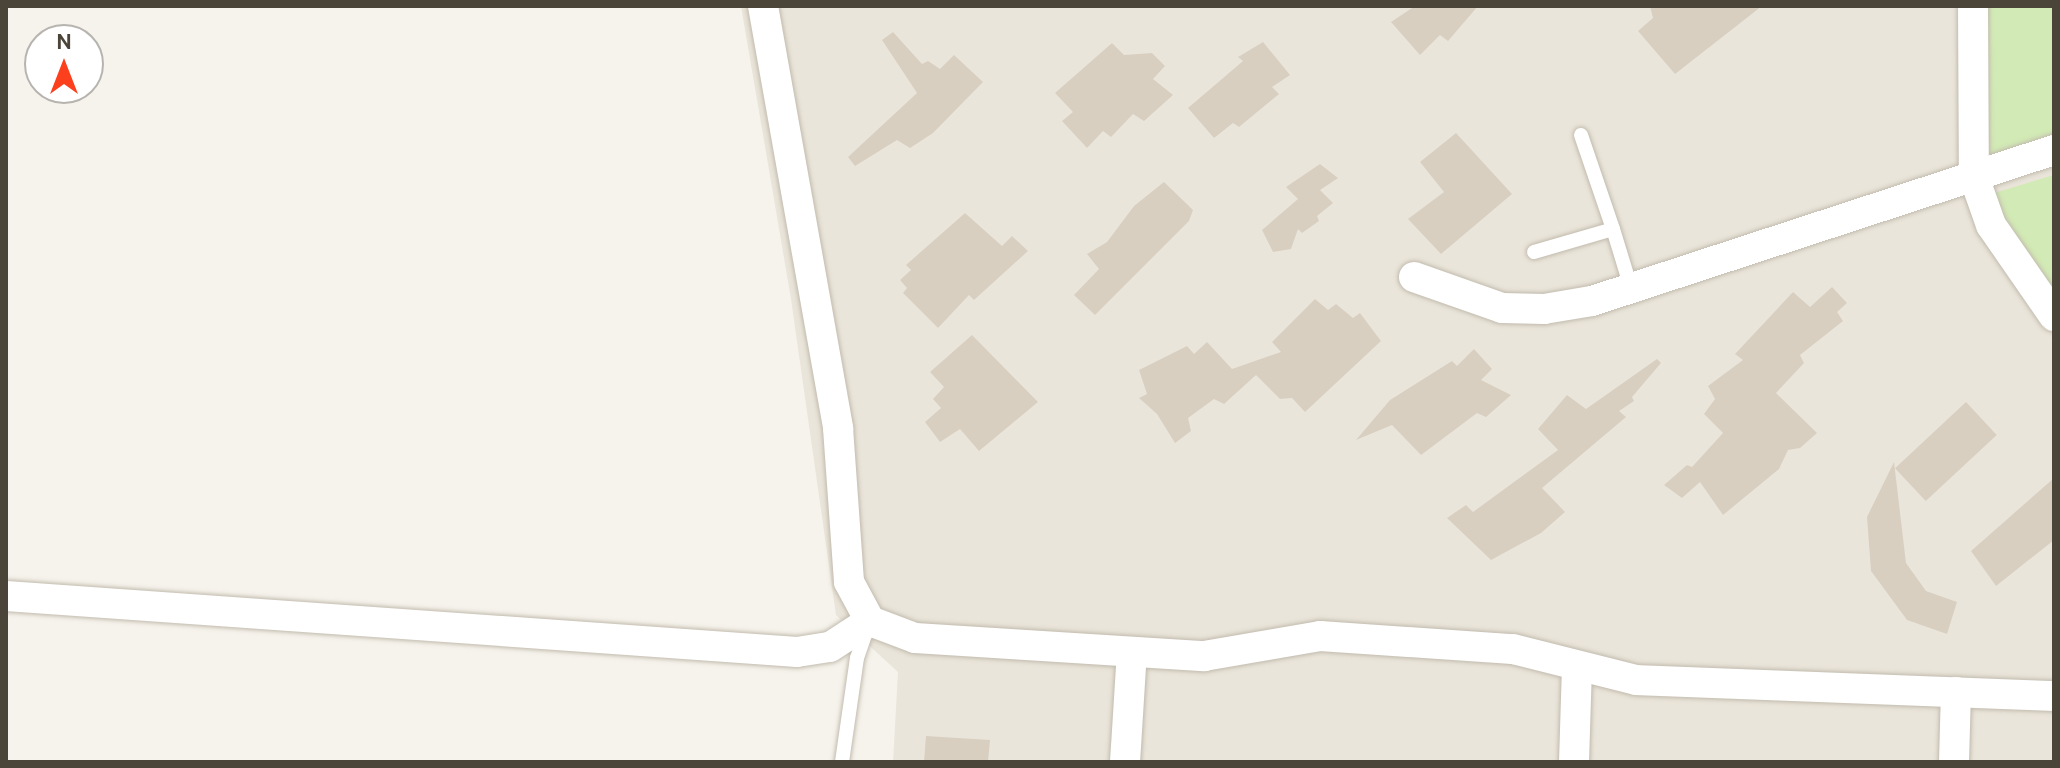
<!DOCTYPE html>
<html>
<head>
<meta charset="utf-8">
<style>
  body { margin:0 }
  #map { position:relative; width:2060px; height:768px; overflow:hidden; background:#f6f3ec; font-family:Cabin,sans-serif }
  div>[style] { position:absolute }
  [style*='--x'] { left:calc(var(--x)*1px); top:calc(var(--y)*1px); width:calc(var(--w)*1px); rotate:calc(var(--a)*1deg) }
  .residential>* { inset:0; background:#eae5da }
  .green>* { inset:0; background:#d2eab5 }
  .building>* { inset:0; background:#d8cfc1; transform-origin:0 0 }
  .roads { filter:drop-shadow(0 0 2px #c2bbae) drop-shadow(0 0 2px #c2bbae) }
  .lane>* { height:14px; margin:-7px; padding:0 7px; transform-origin:7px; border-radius:7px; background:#fff }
  .street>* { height:30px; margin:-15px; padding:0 15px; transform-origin:15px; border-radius:15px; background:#fff }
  span { translate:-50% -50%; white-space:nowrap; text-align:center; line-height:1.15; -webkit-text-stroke:8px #fff; paint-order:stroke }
  .frame { position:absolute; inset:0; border:8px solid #4b4439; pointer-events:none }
  .north { position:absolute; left:24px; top:24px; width:80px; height:80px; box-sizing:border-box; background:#fff; border:2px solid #b7b4b0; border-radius:50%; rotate:0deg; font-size:22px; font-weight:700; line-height:32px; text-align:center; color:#4b4439 }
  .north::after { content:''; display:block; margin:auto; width:28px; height:36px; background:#fc3f1d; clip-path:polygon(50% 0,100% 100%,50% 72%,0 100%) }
</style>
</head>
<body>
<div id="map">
  <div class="residential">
    <div style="clip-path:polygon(741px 6px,2054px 6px,2054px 762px,893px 762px,898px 672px,836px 615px,791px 299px)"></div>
  </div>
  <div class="green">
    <div style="clip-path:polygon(1986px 6px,2054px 6px,2054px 140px,1990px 161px,1983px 132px)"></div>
    <div style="clip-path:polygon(2054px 175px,2054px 296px,2006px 225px,1994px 193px)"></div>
  </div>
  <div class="building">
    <div style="clip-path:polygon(1415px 6px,1478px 6px,1448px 41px,1440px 35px,1420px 55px,1391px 22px)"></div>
    <div style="clip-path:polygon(1650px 6px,1762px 6px,1675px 74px,1638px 31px,1653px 18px)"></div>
    <div style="clip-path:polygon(893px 32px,922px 64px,928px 61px,940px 69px,954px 55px,983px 82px,933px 133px,910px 148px,897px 140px,855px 166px,848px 157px,917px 93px,882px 40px)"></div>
    <div style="clip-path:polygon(1263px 42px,1290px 75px,1272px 87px,1279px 94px,1239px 127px,1233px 123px,1214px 138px,1188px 108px,1243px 61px,1238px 57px)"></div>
    <div style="clip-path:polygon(1112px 43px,1124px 55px,1152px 53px,1165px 66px,1153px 79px,1173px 95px,1144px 121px,1133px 114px,1111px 137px,1103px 131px,1087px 148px,1062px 121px,1073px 112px,1055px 93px)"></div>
    <div style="clip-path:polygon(1456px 133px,1512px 194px,1441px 254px,1408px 219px,1444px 192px,1420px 162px)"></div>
    <div style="clip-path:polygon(1320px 164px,1338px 178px,1320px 190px,1333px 203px,1317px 216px,1319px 221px,1302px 233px,1298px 229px,1291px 249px,1273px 252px,1262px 230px,1298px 199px,1286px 187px)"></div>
    <div style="clip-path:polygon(1164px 182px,1193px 210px,1189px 221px,1095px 315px,1074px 295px,1099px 269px,1087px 254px,1107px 242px,1134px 206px)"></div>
    <div style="clip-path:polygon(965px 213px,1002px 246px,1012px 236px,1028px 251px,974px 300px,969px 295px,938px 328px,903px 293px,907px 288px,900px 280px,911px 270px,906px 265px)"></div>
    <div style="clip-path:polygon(1832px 287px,1847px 303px,1837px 312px,1843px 321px,1800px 355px,1804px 363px,1776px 393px,1817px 433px,1800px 448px,1788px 450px,1779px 469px,1723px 515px,1700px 482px,1682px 498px,1664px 485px,1687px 465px,1692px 467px,1723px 433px,1704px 414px,1715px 399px,1708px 386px,1743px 360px,1735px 354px,1793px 292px,1810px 307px)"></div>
    <div style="clip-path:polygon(1315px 299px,1328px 310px,1336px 304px,1353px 318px,1360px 313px,1381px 341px,1305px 412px,1292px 398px,1280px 399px,1256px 375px,1224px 404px,1214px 399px,1188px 418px,1191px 431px,1175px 443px,1157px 414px,1139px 398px,1147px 394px,1139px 370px,1187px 346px,1194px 354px,1207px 342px,1232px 369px,1281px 352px,1272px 342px)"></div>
    <div style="clip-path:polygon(972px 335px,1038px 402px,979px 451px,960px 429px,940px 442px,925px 422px,941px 408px,933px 399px,944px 387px,930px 372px)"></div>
    <div style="clip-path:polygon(1474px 349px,1492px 369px,1481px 380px,1511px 395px,1486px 417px,1477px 413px,1421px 455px,1392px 425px,1356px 440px,1390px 400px,1452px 361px,1457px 366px)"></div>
    <div style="clip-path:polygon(1657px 359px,1661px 363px,1632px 397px,1634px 401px,1619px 411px,1626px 417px,1542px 488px,1565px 512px,1541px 533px,1491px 560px,1447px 518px,1466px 505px,1473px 512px,1558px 450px,1538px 429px,1567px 395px,1586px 409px)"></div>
    <div style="left:1966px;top:402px;width:45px;height:97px;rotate:47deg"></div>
    <div style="clip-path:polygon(1894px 462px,1906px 563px,1926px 591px,1957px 602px,1947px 634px,1907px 620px,1871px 571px,1867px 517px)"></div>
    <div style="clip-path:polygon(2054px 478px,2054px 540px,1996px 586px,1971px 551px)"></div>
    <div style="clip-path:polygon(926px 736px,990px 740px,988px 762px,924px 762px)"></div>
  </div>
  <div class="roads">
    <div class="lane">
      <div style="--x:1581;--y:135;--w:99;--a:71.2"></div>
      <div style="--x:1534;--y:252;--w:82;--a:-16.2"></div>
      <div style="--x:1613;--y:229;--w:62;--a:73"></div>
      <div style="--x:842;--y:762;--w:105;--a:-81.8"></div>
      <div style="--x:857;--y:658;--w:31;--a:-71"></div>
    </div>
    <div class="street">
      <div style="--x:763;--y:6;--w:429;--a:79.9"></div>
      <div style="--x:838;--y:428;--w:154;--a:85.9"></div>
      <div style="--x:849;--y:582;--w:44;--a:61.7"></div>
      <div style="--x:870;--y:621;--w:48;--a:20.7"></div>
      <div style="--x:915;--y:638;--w:290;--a:3.6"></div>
      <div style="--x:1204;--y:656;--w:118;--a:-9.8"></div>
      <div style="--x:1320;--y:636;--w:193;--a:3.9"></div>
      <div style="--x:1513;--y:649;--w:127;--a:14.1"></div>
      <div style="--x:1636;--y:680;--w:418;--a:2.2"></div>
      <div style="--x:1973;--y:6;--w:171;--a:89.7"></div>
      <div style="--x:1974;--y:177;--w:51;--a:70.5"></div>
      <div style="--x:1991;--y:225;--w:111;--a:55.3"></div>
      <div style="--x:1414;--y:277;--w:93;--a:19.4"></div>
      <div style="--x:1502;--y:308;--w:42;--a:1.4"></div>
      <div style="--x:1544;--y:309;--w:49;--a:-9.5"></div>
      <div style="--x:1592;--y:301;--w:486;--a:-18.1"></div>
      <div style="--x:6;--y:596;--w:793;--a:4.05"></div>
      <div style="--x:797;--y:652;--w:33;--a:-9"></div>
      <div style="--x:830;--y:647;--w:48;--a:-33"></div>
      <div style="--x:1125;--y:762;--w:110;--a:-86.4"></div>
      <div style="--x:1574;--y:762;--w:95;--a:-88.2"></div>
      <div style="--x:1954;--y:762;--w:70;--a:-88.4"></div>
    </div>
  </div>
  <div class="frame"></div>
  <div class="north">N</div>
</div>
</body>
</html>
